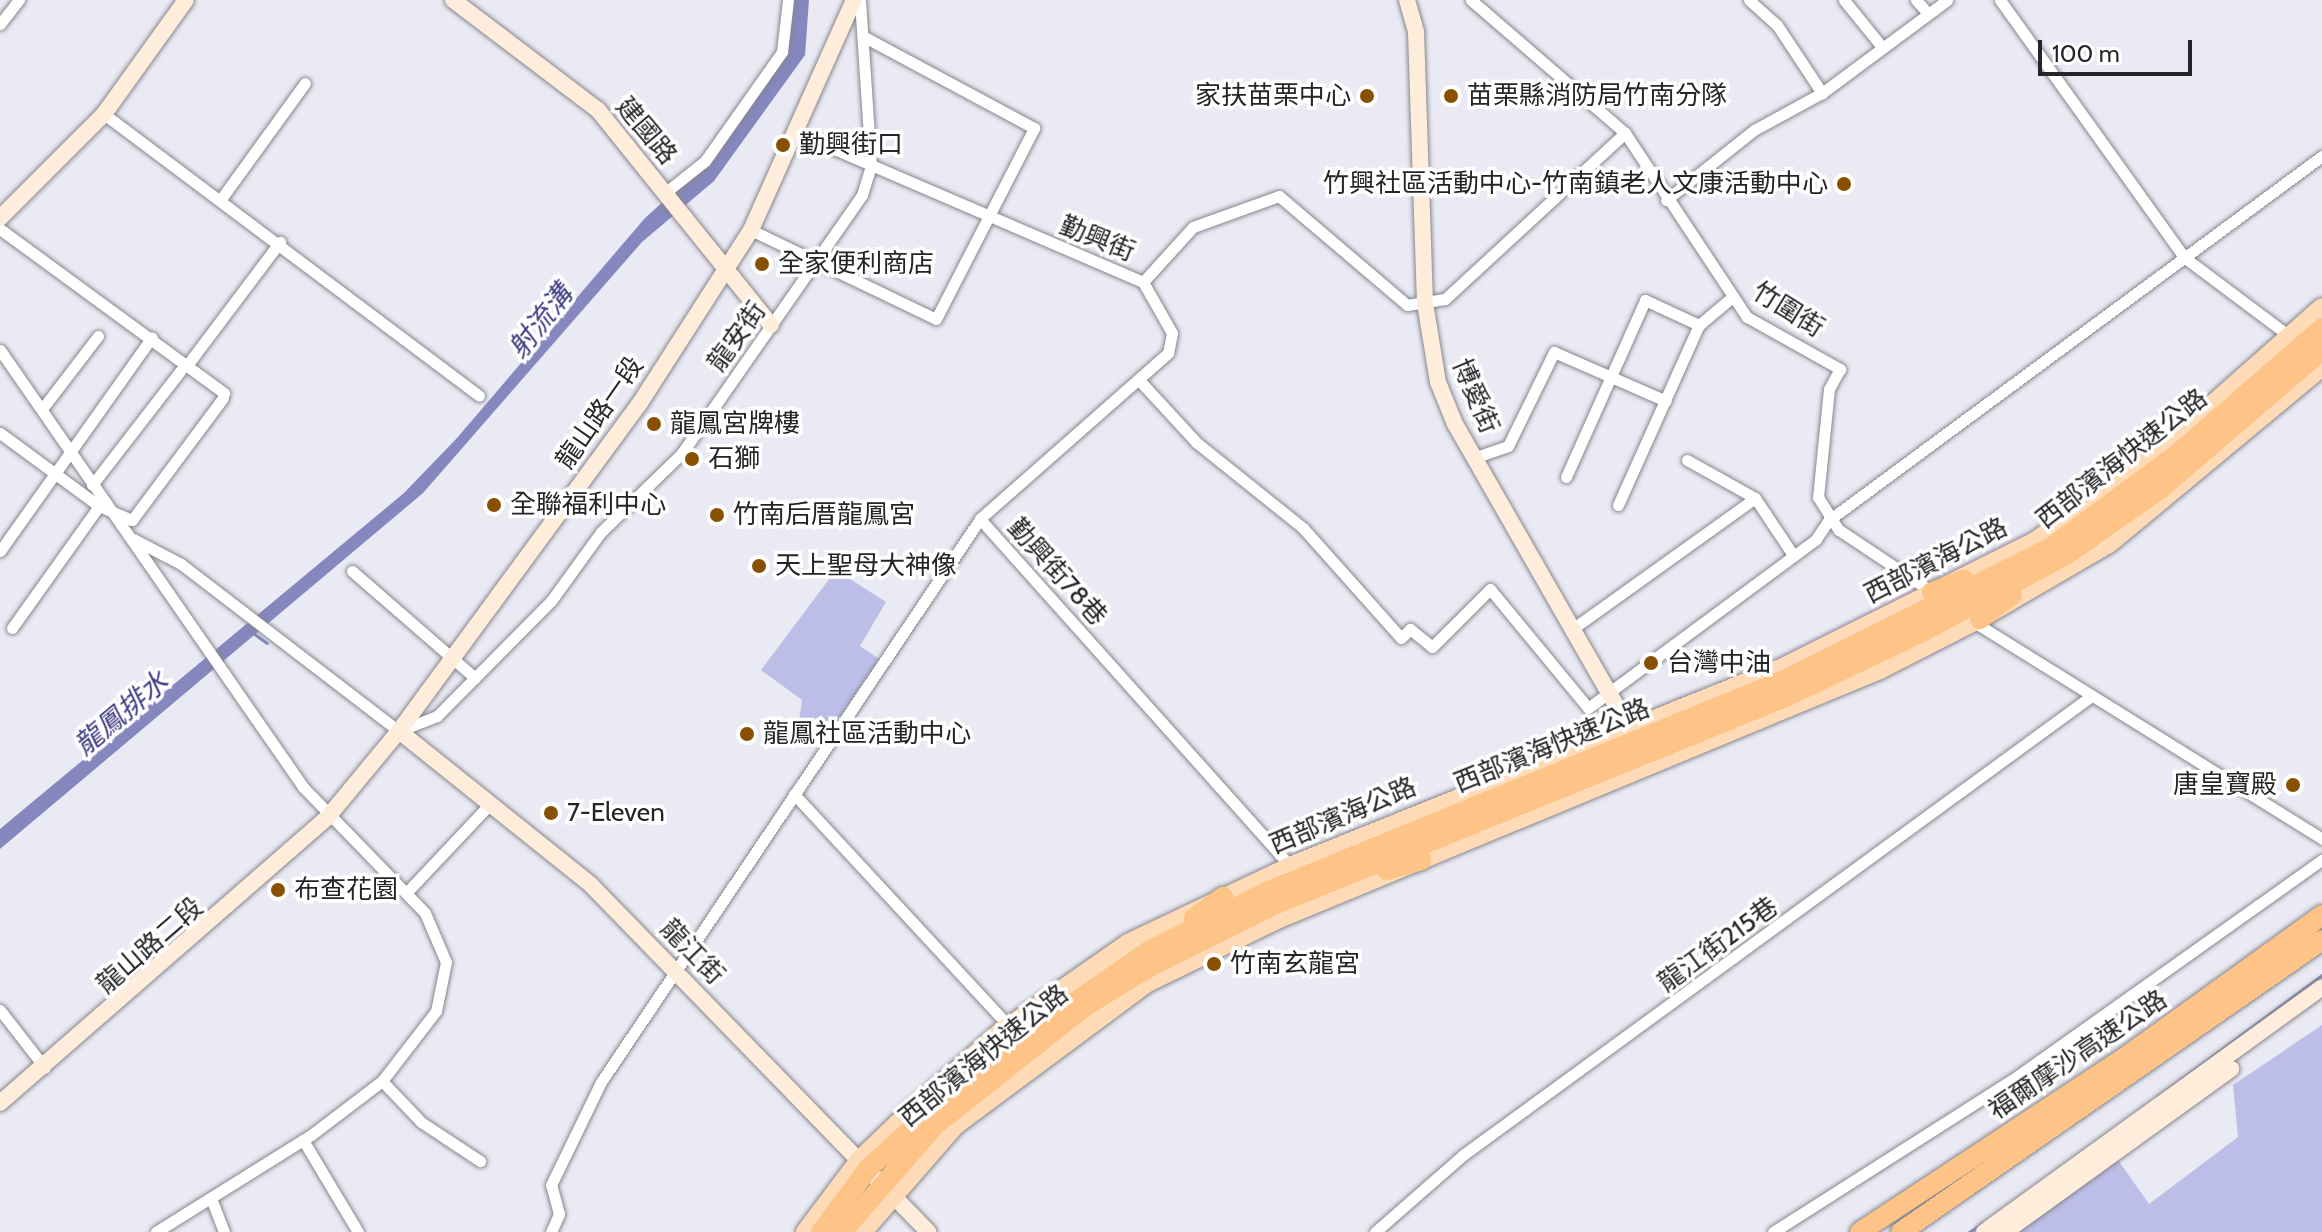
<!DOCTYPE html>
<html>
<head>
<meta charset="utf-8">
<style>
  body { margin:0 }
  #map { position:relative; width:2322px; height:1232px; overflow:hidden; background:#e9eaf3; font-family:Cabin,"Noto Sans TC",sans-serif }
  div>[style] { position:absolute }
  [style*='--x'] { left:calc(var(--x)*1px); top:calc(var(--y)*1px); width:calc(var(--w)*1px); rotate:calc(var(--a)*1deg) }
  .green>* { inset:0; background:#bcbee7 }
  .water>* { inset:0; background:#8587be }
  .stream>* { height:3px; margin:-1.5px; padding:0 1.5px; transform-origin:1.5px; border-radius:1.5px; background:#8587be }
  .roads { filter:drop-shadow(0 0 2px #86868e) drop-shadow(0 0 2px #86868e) }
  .street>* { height:11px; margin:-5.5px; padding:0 5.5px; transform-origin:5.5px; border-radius:5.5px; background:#fff }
  .secondary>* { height:16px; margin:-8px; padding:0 8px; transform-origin:8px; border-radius:8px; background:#ffeddb }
  .primary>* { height:18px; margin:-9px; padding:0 9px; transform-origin:9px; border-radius:9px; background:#fedbb6 }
  .highway>* { height:20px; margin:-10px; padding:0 10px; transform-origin:10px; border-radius:10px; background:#fec386 }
  .dots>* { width:22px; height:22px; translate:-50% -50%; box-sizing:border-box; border:4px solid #fff; border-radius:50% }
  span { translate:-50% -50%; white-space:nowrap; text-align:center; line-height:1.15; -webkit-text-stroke:7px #fff; paint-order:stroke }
  .poi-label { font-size:26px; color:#252529 }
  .right { translate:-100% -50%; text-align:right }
  .left { translate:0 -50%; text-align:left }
  .street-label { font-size:26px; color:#252529 }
  .water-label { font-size:28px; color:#403c81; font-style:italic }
  .scale { position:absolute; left:2038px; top:40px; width:154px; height:36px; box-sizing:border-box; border:4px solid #252529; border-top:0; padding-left:10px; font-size:24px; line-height:28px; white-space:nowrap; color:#252529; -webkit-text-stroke:6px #fff; paint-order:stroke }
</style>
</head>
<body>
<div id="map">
  <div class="green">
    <div style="clip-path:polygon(836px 570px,886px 602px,860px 646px,879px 659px,822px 743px,798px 728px,802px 700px,761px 670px)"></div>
    <div style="clip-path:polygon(2322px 1025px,2322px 1232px,2019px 1232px,2118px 1160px,2149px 1204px,2238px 1137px,2233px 1085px)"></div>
  </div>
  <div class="water">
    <div style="clip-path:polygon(791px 0,809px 0,805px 55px,714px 181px,642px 242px,423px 493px,0 849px,0 829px,404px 493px,457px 438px,645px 218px,717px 153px,784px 55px)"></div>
  </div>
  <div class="stream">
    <div style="--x:253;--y:633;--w:17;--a:36"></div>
    <div style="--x:2157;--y:1097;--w:205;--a:-36.5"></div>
    <div style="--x:1969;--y:1232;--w:17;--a:-33"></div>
  </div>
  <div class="roads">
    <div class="street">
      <div style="--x:1471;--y:0;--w:203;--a:40.8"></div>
      <div style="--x:1625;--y:133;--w:221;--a:56.5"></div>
      <div style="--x:1747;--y:317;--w:107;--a:29.2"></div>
      <div style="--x:1840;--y:369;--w:23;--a:119"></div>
      <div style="--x:1829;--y:389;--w:109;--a:95.8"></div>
      <div style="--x:1818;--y:497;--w:39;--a:58"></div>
      <div style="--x:1839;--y:530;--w:112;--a:33.7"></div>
      <div style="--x:1749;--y:0;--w:38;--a:42"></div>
      <div style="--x:1777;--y:25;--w:82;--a:56.5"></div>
      <div style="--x:1844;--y:0;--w:60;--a:51"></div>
      <div style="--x:1916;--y:0;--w:15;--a:48"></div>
      <div style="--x:2000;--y:0;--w:317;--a:54.4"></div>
      <div style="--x:2185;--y:258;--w:134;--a:36.8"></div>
      <div style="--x:0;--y:24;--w:31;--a:-52"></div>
      <div style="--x:104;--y:114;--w:469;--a:36.9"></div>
      <div style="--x:797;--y:133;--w:377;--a:23.3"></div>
      <div style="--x:666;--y:192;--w:50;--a:-38.5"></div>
      <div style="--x:705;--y:161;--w:133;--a:-54.8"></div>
      <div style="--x:782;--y:52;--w:52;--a:-83.4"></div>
      <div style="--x:221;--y:199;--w:143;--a:-54.1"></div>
      <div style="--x:1666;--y:200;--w:112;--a:-38.5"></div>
      <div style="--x:1754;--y:130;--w:77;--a:-28.6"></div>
      <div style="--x:1822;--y:93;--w:156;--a:-36.6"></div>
      <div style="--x:0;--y:229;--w:278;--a:36.2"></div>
      <div style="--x:751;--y:230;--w:205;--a:25.7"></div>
      <div style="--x:936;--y:319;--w:215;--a:-62.8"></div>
      <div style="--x:1034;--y:128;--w:193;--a:-151.8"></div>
      <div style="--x:1143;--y:282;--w:59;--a:60.4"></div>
      <div style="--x:1172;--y:333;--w:20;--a:101"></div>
      <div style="--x:1168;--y:353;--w:251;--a:138.6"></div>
      <div style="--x:980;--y:519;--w:465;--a:48.2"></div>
      <div style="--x:1143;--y:282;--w:74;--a:-47.7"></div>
      <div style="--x:1193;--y:227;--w:91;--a:-19.8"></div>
      <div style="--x:1279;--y:196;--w:168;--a:40.4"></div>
      <div style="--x:1407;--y:305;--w:38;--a:-9"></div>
      <div style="--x:1445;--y:299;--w:245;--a:-42.7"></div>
      <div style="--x:0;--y:350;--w:532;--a:55.26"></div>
      <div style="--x:303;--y:787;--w:175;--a:45.9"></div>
      <div style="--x:425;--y:913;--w:53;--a:66.8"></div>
      <div style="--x:446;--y:962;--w:50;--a:101.5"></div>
      <div style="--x:436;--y:1011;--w:88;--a:127.6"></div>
      <div style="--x:382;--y:1081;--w:89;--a:142.7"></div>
      <div style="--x:311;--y:1135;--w:183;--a:148"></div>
      <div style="--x:188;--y:364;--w:153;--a:-53"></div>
      <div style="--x:1139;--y:380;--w:86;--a:47.4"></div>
      <div style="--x:1197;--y:443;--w:136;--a:38.7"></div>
      <div style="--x:1303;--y:528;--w:147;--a:48.3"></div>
      <div style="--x:1401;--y:638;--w:13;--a:-45"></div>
      <div style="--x:1410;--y:629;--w:28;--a:39"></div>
      <div style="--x:1432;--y:647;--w:82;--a:-45"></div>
      <div style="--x:1490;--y:589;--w:154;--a:50.5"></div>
      <div style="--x:1588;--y:708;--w:284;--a:-36.5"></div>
      <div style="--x:1816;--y:539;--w:23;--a:-56"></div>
      <div style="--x:1829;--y:520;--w:613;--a:-36.44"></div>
      <div style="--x:42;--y:409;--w:92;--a:-52.5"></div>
      <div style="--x:0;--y:433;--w:123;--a:36.4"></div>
      <div style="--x:99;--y:506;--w:36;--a:23"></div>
      <div style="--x:132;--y:520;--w:152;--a:-53.3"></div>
      <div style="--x:1476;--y:457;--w:34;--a:-19"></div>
      <div style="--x:1508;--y:446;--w:105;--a:-63.9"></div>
      <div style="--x:1554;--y:352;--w:122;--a:23.6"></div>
      <div style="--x:1687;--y:460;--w:78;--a:29.2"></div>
      <div style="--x:1755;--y:498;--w:69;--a:56.3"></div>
      <div style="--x:1566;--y:477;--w:194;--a:-65.9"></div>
      <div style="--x:1645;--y:300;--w:60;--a:24.8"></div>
      <div style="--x:92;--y:485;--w:145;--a:-52.3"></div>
      <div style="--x:1618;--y:505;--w:197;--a:-65.8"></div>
      <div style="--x:1699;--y:325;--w:40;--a:-40"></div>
      <div style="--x:133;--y:539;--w:54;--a:27.5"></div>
      <div style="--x:181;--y:564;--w:275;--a:37.5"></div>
      <div style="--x:399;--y:731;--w:41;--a:-21.5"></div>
      <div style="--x:437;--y:716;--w:162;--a:-45.3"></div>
      <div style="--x:551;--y:601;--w:85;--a:-54.1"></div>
      <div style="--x:601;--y:532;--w:113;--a:-44.3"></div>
      <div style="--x:682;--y:453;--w:315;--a:-55.1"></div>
      <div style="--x:862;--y:195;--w:30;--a:-73"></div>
      <div style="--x:871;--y:166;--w:166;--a:-93.8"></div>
      <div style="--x:0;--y:551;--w:262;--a:-54.6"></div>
      <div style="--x:352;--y:571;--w:163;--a:41"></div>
      <div style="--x:1974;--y:622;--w:410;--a:31.9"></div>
      <div style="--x:1575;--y:627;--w:221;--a:-35.6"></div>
      <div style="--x:12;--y:628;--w:150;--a:-54.5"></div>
      <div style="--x:794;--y:794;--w:316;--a:47.2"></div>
      <div style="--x:407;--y:892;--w:118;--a:-46.7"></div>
      <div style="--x:0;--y:1010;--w:73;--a:52.2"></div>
      <div style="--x:382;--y:1081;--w:57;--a:46.4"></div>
      <div style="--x:421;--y:1122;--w:71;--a:33.5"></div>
      <div style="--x:303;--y:1140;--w:107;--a:59.1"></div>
      <div style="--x:211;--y:1198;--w:36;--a:69"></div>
      <div style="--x:551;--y:1232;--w:20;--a:-66"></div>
      <div style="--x:559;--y:1214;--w:30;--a:-105"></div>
      <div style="--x:551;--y:1185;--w:114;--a:-64.1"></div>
      <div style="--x:601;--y:1082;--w:679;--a:-56.05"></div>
      <div style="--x:1375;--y:1232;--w:117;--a:-41.2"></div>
      <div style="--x:1463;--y:1155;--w:776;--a:-36.15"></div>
      <div style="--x:1773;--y:1232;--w:283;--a:-32.5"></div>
      <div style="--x:2012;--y:1080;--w:380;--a:-35.4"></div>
    </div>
    <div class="secondary">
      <div style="--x:453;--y:0;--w:182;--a:37.2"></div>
      <div style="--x:598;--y:110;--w:276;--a:51.2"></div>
      <div style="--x:1407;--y:0;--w:33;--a:74"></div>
      <div style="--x:1416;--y:32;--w:271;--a:88.1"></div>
      <div style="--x:1425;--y:303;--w:80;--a:80.7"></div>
      <div style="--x:1438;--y:382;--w:45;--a:68"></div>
      <div style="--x:1455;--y:424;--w:361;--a:60.2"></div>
      <div style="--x:0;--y:218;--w:147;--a:-45"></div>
      <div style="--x:104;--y:114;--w:140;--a:-54.3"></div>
      <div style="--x:399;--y:731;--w:246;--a:38.7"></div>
      <div style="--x:591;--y:885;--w:484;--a:45.8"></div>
      <div style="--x:0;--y:1103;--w:434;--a:-41.1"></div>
      <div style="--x:327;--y:818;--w:113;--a:-50.4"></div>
      <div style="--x:399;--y:731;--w:407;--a:-53.7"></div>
      <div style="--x:640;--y:403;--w:206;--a:-57.3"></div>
      <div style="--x:751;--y:230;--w:252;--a:-65.9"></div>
      <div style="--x:1984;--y:1232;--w:417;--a:-35.9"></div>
      <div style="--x:2005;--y:1232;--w:279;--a:-35.8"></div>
    </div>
    <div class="primary">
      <div style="--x:805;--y:1232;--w:90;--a:-53.1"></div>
      <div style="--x:859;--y:1160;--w:69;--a:-43.8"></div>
      <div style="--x:909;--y:1112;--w:120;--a:-41.3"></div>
      <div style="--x:999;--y:1033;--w:157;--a:-34.9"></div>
      <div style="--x:1128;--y:943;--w:179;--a:-25.4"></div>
      <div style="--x:1290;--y:866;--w:532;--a:-21.98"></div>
      <div style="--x:1783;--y:667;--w:282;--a:-26.6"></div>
      <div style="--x:2035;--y:541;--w:138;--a:-35.3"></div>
      <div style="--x:2148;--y:461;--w:232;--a:-41.5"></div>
      <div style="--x:863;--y:1232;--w:140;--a:-49"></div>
      <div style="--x:955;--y:1126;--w:238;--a:-36.6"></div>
      <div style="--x:1146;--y:984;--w:146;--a:-26"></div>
      <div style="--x:1277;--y:920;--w:653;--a:-22.52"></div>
      <div style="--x:1880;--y:670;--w:112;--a:-27"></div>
      <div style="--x:1980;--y:619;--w:149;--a:-30.2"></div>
      <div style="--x:2109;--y:544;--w:277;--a:-39.7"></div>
    </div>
    <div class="highway">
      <div style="--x:1932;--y:592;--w:34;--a:-21"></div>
      <div style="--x:1980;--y:619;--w:40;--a:-37"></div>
      <div style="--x:1387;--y:870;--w:36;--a:-16"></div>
      <div style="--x:1194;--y:918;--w:36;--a:-36"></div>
      <div style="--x:821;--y:1232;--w:79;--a:-53.3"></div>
      <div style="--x:868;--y:1169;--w:137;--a:-42.9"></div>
      <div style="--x:968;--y:1076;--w:220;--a:-34.6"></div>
      <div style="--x:1149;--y:951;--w:134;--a:-26.6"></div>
      <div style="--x:1269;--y:891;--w:557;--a:-22.28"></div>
      <div style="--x:1784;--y:680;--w:297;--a:-26.4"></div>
      <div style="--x:2050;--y:548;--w:155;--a:-36.4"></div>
      <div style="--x:2175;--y:456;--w:195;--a:-41"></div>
      <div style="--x:842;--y:1232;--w:140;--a:-49"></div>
      <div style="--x:934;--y:1126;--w:191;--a:-38.4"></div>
      <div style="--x:1084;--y:1007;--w:76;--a:-31.6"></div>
      <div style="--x:1149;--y:967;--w:142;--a:-26.4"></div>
      <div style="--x:1276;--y:904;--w:553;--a:-22.11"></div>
      <div style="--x:1788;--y:696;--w:151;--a:-25.5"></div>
      <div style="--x:1924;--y:631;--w:161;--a:-28.2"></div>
      <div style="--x:2066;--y:555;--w:120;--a:-35.1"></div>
      <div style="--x:2164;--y:486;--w:208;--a:-40.7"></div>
      <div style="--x:1860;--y:1232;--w:316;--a:-33.4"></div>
      <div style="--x:2124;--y:1058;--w:244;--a:-35.8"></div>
      <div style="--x:1901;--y:1232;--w:512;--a:-34.74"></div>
    </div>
  </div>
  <div class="dots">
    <div style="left:1367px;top:96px;background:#885101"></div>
    <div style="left:1451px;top:96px;background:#885101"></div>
    <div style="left:783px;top:145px;background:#885101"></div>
    <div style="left:1844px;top:184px;background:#885101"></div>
    <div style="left:762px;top:264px;background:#885101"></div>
    <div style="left:654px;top:424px;background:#885101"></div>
    <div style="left:692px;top:459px;background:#885101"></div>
    <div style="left:494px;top:505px;background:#885101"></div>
    <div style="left:717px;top:515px;background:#885101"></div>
    <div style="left:759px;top:566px;background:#885101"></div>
    <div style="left:1651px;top:663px;background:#885101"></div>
    <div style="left:747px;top:734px;background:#885101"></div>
    <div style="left:2293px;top:785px;background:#885101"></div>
    <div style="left:551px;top:813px;background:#885101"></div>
    <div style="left:278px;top:890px;background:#885101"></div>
    <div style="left:1214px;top:964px;background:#885101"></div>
  </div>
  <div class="poi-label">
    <span class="right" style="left:1351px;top:96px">家扶苗栗中心</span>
    <span class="left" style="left:1467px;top:96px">苗栗縣消防局竹南分隊</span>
    <span class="left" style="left:799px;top:145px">勤興街口</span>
    <span class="right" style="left:1828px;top:184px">竹興社區活動中心-竹南鎮老人文康活動中心</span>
    <span class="left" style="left:778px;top:264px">全家便利商店</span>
    <span class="left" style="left:670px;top:424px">龍鳳宮牌樓</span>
    <span class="left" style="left:708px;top:459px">石獅</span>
    <span class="left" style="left:510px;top:505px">全聯福利中心</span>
    <span class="left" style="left:733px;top:515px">竹南后厝龍鳳宮</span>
    <span class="left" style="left:775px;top:566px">天上聖母大神像</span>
    <span class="left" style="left:1667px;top:663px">台灣中油</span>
    <span class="left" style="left:763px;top:734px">龍鳳社區活動中心</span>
    <span class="right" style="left:2277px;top:785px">唐皇寶殿</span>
    <span class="left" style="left:567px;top:813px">7-Eleven</span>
    <span class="left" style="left:294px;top:890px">布查花園</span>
    <span class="left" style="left:1230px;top:964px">竹南玄龍宮</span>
  </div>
  <div class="street-label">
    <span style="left:646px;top:131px;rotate:50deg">建國路</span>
    <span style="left:1097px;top:239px;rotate:22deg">勤興街</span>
    <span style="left:1788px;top:310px;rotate:32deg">竹圍街</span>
    <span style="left:737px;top:337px;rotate:-54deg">龍安街</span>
    <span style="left:1475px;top:396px;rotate:67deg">博愛街</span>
    <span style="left:600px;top:413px;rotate:-55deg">龍山路一段</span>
    <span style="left:2122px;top:459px;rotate:-38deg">西部濱海快速公路</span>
    <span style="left:1936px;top:561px;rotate:-27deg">西部濱海公路</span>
    <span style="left:1057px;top:572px;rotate:48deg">勤興街78巷</span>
    <span style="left:1552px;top:746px;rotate:-22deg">西部濱海快速公路</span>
    <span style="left:1343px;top:816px;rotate:-23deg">西部濱海公路</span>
    <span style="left:1718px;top:945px;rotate:-36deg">龍江街215巷</span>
    <span style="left:150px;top:946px;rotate:-41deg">龍山路二段</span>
    <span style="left:692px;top:952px;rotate:46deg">龍江街</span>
    <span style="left:2078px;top:1055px;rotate:-34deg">福爾摩沙高速公路</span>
    <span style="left:984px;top:1056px;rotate:-39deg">西部濱海快速公路</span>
  </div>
  <div class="water-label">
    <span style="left:540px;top:321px;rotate:-52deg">射流溝</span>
    <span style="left:121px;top:713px;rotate:-40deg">龍鳳排水</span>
  </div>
  <div class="scale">100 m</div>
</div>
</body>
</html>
